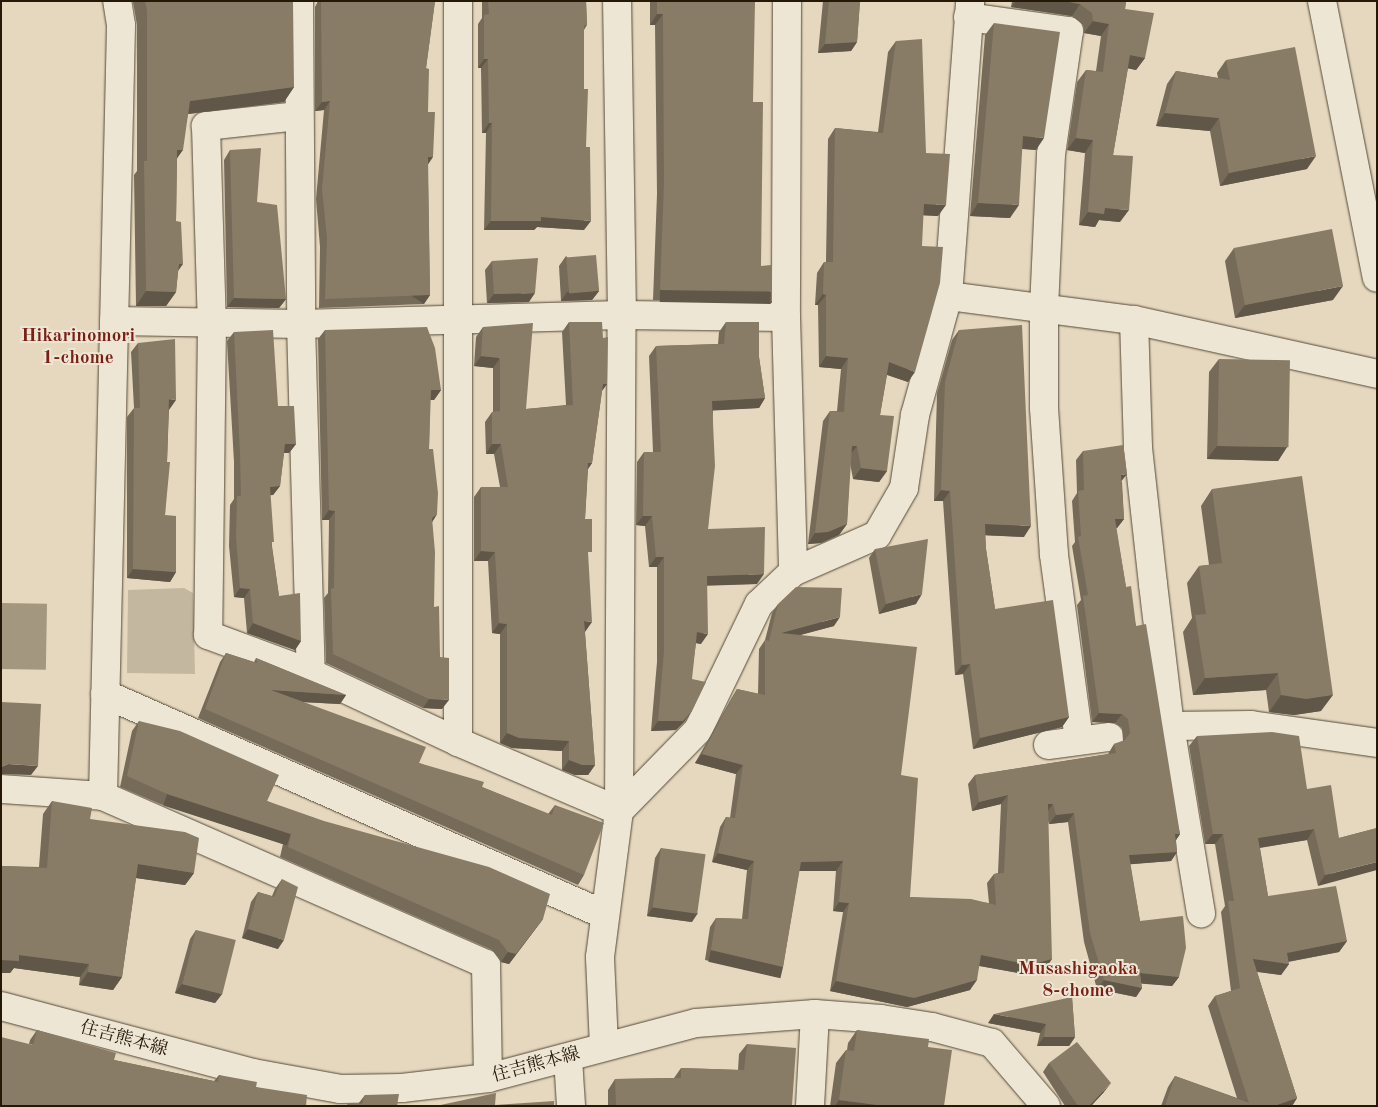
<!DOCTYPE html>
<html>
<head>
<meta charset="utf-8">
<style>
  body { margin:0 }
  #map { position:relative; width:1378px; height:1107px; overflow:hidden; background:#e5d8bf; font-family:"Old Standard TT","Noto Serif JP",serif }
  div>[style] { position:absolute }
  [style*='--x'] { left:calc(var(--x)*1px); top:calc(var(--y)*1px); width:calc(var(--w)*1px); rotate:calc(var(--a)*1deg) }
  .green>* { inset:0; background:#c4b7a0 }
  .water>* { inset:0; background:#a49780; transform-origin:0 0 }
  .roads { filter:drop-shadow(0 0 1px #554835) drop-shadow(0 0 1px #554835) }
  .minor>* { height:28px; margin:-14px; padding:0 14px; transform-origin:14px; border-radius:14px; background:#eee6d5 }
  .tertiary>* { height:28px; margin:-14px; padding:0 14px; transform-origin:14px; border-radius:14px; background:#eee6d5 }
  .secondary>* { height:28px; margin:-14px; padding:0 14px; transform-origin:14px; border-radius:14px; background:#eee6d5 }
  .wall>* { inset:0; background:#766b59 }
  .shaded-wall>* { inset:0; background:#605748; transform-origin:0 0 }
  .building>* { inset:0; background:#897c67; transform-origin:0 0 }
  span { translate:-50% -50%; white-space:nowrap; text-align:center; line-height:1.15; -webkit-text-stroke:4px #eee6d5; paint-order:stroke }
  .street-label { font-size:18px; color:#251807 }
  .neighbourhood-label { font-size:19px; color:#7a1f14; font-weight:700 }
  .frame { position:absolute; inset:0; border:2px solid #251807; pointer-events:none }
</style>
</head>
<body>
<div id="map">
  <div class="green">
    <div style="clip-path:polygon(184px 588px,193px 593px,195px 674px,127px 673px,128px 590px)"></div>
  </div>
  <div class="water">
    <div style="left:1px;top:603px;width:46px;height:66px;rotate:1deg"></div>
  </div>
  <div class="roads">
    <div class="minor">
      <div style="--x:299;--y:1;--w:323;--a:89.6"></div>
      <div style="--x:301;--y:324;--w:349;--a:88.4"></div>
      <div style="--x:787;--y:1;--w:316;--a:90.2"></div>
      <div style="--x:786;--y:317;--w:255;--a:88.4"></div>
      <div style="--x:968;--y:17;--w:102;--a:7.9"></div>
      <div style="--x:1069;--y:31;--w:124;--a:98.3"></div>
      <div style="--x:1051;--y:154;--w:154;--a:92.6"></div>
      <div style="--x:1044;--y:308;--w:100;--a:90"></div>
      <div style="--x:1044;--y:408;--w:147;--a:86.1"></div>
      <div style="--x:1054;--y:555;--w:187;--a:82.3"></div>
      <div style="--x:298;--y:116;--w:93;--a:173.8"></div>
      <div style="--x:206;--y:126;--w:197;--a:88.3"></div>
      <div style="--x:212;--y:323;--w:312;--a:90.7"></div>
      <div style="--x:208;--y:635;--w:110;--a:20.3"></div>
      <div style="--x:311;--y:673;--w:162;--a:25.1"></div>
      <div style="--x:458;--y:742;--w:175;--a:23.2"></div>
      <div style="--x:619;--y:811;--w:496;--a:-89.7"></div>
      <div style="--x:622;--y:315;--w:314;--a:-90.9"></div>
      <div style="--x:948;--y:296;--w:188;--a:7.4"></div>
      <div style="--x:1134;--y:320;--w:249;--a:12.5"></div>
      <div style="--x:1134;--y:320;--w:128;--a:88.2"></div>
      <div style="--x:1138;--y:448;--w:137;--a:83.7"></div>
      <div style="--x:1153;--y:584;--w:143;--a:83.2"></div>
      <div style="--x:1170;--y:726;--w:190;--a:80.6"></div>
      <div style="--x:114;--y:321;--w:187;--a:0.9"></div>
      <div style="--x:301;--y:324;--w:321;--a:-1.6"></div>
      <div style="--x:622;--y:315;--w:164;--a:0.7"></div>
      <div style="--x:105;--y:694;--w:544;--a:23.83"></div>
      <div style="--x:1170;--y:726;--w:81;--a:-0.7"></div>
      <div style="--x:1251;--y:725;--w:127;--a:8.1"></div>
      <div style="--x:458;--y:742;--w:741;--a:-90"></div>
      <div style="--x:1048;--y:745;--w:62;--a:-7.5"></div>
      <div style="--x:1;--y:789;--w:102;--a:3.9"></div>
      <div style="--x:103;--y:796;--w:418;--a:23.7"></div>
      <div style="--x:486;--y:964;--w:114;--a:89"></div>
      <div style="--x:103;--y:796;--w:771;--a:-88.66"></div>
      <div style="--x:121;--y:25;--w:24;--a:-99"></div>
      <div style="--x:604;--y:1046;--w:89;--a:-92.6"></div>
      <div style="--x:600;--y:957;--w:147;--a:-82.6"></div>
      <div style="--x:619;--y:811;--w:113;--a:-45.7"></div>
      <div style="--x:698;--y:730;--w:140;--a:-64.2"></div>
      <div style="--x:759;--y:604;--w:47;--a:-43.3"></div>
      <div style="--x:793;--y:572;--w:92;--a:-23.8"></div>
      <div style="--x:877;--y:535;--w:54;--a:-60.1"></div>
      <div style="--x:904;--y:488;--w:74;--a:-81.4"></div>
      <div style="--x:915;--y:415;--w:123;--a:-74.5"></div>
      <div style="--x:948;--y:296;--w:296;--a:-85.7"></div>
      <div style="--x:568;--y:1058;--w:48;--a:86.4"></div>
      <div style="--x:810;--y:1106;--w:92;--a:-86.9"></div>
    </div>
    <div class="tertiary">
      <div style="--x:1322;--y:1;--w:282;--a:78.8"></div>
    </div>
    <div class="secondary">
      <div style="--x:1;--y:1006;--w:261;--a:14.9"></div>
      <div style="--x:253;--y:1073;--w:88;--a:10.4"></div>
      <div style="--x:340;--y:1089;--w:62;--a:-0.9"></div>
      <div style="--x:402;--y:1088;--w:87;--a:-6.6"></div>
      <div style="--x:488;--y:1078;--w:215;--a:-14.8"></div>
      <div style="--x:696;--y:1023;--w:119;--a:-4.3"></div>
      <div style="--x:815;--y:1014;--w:66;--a:4.3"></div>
      <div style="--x:881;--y:1019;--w:52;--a:8.9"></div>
      <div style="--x:932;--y:1027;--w:62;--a:14.9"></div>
      <div style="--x:992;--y:1043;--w:83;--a:49.4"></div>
    </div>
  </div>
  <div class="wall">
    <div style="clip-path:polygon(134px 1px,145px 1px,294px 87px,284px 102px,188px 114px,177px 159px,176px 221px,178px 271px,176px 292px,166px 306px,136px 306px,134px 175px,137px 171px,137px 25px,133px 2px)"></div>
    <div style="clip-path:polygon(318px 1px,435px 1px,426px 68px,430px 295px,424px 304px,319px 308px,320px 247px,316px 199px,324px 110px,315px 111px,315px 7px)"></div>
    <div style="clip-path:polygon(482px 1px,586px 1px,587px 25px,584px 30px,584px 230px,537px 227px,534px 230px,484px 230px,486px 133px,482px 133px,481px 68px,478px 68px,478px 24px,482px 18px)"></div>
    <div style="clip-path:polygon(650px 1px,712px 1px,753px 102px,761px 266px,771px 291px,764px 301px,653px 300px,657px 194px,655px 25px,650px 25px)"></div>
    <div style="clip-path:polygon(823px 1px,860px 1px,857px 42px,851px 51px,818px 53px)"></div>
    <div style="clip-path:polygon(1012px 1px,1126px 1px,1125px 9px,1145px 58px,1136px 70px,1128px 68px,1113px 155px,1120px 222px,1099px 220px,1095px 227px,1079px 225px,1085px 153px,1067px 150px,1077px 82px,1086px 70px,1096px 71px,1101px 36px,1084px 33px,1083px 25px,1072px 16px,1011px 7px)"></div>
    <div style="clip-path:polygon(994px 23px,1036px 150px,1022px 149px,1010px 218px,970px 216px,985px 35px)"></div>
    <div style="clip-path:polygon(896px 41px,926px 153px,938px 216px,923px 215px,908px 382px,887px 375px,880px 415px,887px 471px,879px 482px,853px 479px,850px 463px,847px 524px,839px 535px,821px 543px,808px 544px,823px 421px,830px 411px,837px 411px,841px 369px,819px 367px,818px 305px,815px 305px,817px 273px,824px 262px,826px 262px,828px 139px,835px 128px,878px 132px,888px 52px)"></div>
    <div style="clip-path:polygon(1226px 60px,1307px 169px,1220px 186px,1210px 131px,1156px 126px,1167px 84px,1176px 71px,1218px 78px,1217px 73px)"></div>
    <div style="clip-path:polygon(230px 150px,257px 202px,286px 299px,279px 308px,227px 307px,224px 160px)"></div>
    <div style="clip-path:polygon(1234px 248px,1333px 300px,1235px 318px,1225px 261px)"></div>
    <div style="clip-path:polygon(566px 256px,599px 291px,592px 300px,561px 301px,559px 266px)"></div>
    <div style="clip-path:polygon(492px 261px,529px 302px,487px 303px,485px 270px)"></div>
    <div style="clip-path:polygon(569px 322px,607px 384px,602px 391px,592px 463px,588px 469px,585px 519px,588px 557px,585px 632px,595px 765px,588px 775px,575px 775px,562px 770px,562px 751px,512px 748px,500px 743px,500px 634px,492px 633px,488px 561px,474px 561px,474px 497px,481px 487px,500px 487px,494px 454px,486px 454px,485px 422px,492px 412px,493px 412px,493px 368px,474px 366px,476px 337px,483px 327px,526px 409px,566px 405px,562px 332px)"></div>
    <div style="clip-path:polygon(726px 322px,759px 357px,765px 398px,759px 408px,713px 410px,708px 529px,757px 584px,707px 585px,701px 644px,696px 643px,685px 721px,676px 730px,651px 731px,657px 662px,657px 567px,649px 567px,645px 526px,636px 525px,637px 462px,644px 452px,653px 452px,649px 356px,656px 346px,718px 344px,719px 332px)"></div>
    <div style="clip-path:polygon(325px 330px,441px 390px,434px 400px,430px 400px,429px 449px,437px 514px,432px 522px,434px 607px,440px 657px,442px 709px,423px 708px,326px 663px,324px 598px,328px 593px,329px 520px,322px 520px,318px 339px)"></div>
    <div style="clip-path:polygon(959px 330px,1024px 537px,985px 535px,986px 549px,995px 609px,1069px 717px,1062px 727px,973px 749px,963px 674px,955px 675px,943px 501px,934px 501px,937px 393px,952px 340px)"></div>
    <div style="clip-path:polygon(234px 332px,278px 406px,296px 444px,289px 453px,284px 453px,280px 486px,273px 495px,270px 495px,272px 546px,279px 596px,301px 641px,295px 650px,247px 633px,244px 598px,234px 597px,229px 546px,230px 505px,234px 499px,234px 462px,227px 341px)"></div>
    <div style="clip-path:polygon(138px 343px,169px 410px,169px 409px,165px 515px,176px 572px,170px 582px,127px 578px,127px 417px,134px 408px,131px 352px)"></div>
    <div style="clip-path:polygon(1219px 359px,1287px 447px,1278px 461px,1207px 459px,1209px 372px)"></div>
    <div style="clip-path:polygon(1083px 451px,1122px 482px,1124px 519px,1117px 528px,1116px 528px,1126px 587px,1136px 626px,1180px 834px,1176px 840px,1177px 852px,1171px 861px,1130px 864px,1140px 921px,1179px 977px,1172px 986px,1141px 983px,1142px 988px,1136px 997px,1097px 989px,1084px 942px,1068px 822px,1049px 824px,1048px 821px,1046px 968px,1024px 974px,979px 966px,970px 990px,907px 1007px,830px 991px,843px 912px,833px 911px,836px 871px,799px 871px,783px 967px,777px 977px,705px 960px,710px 927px,716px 918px,742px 919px,747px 870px,712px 862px,720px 827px,726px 817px,730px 818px,736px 774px,695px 763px,731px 699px,737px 689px,758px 694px,759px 649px,765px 640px,772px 613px,778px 604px,834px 626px,800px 635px,901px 775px,910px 897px,989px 903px,987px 883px,994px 874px,998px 873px,1001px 804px,972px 811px,968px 784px,975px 775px,1108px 754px,1114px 744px,1123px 741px,1122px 728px,1115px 723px,1092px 722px,1077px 605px,1081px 600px,1072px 546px,1075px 542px,1072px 501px,1077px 493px,1076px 460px)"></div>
    <div style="clip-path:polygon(1212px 489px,1321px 711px,1294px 715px,1269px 712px,1266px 690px,1193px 695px,1183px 632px,1192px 618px,1187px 583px,1199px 566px,1209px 565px,1201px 506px)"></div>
    <div style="clip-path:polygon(875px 549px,916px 604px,879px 614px,869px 558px)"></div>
    <div style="clip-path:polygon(226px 653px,254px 662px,256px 658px,346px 695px,340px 704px,301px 702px,419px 763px,482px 787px,548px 814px,555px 805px,584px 875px,578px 885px,198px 718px,220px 662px)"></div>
    <div style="clip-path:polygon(139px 721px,267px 801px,543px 919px,509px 964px,501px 962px,492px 950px,280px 857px,283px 844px,160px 804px,120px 787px,132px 731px)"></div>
    <div style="clip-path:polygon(1197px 736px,1307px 789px,1339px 838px,1377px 828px,1318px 886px,1307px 840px,1260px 848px,1268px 896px,1347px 941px,1339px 952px,1288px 962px,1289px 964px,1281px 975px,1257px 972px,1297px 1098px,1292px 1106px,1161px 1106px,1168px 1087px,1175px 1076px,1237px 1098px,1208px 1006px,1215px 996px,1231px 991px,1221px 912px,1225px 906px,1215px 844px,1205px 844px,1189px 746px)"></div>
    <div style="clip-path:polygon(52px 801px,90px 819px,194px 873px,185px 885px,136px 878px,122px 977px,113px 990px,79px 985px,80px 977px,14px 968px,10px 973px,1px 973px,1px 866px,39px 867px,43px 814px)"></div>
    <div style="clip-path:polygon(661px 848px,692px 922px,647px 916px,655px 858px)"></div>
    <div style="clip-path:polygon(282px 879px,278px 949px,242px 938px,251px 902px,258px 892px,272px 896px,275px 889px)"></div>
    <div style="clip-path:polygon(196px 930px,222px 994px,215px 1003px,175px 993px,190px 939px)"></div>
    <div style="clip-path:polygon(1072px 997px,1075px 1037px,1069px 1046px,1037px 1046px,1040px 1033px,988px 1023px)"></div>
    <div style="clip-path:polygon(37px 1030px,114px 1060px,214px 1081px,219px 1075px,256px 1087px,306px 1106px,29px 1044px,30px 1040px)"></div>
    <div style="clip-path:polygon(857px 1030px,928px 1047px,944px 1106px,830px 1106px,836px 1063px,846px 1050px,847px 1050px,848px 1043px)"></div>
    <div style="clip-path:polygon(747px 1044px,792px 1106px,608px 1106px,608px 1090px,615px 1079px,674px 1078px,681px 1068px,738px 1070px,739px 1054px)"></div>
    <div style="clip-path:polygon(1049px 1063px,1104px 1092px,1091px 1106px,1065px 1106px,1043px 1072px)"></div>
    <div style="clip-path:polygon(365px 1095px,397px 1106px,346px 1106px,349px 1103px,358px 1104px)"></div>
  </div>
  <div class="shaded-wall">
    <div style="clip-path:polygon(1016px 1px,1064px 1px,1080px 4px,1072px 16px,1011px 7px)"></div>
    <div style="clip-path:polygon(657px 14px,663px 14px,655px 25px,650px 25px)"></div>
    <div style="clip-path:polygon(1093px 21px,1109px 24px,1101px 36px,1084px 33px)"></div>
    <div style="clip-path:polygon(857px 42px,851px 51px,818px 53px,825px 44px)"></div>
    <div style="clip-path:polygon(1130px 55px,1145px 58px,1136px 70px,1121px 67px)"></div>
    <div style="clip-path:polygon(484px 59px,488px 59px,481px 68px,478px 68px)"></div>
    <div style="clip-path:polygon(294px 87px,284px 102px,180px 115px,190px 101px)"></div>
    <div style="clip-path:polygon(330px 101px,324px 110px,315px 111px,322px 102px)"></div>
    <div style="clip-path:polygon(1165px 113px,1219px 118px,1210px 131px,1156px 126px)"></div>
    <div style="clip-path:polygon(489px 123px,492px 123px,486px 133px,482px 133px)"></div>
    <div style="clip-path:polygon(1023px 136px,1044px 138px,1036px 150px,1014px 148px)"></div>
    <div style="clip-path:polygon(1076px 138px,1093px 140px,1085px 153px,1067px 150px)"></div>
    <div style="clip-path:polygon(177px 150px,183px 150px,173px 164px)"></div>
    <div style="clip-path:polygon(1316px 156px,1307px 169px,1220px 186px,1229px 173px)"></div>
    <div style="clip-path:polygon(428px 157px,433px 157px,427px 166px)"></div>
    <div style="clip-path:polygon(978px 203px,1019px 205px,1010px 218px,970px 216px)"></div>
    <div style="clip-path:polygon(924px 204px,946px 205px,938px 216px,916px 215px)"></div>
    <div style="clip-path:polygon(1105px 208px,1129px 210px,1120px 222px,1099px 220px,1095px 227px,1079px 225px,1088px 212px)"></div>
    <div style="clip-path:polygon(541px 217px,591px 221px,584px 230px,537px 227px,534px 230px,484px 230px,491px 221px)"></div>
    <div style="clip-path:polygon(179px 264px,183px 264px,173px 278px)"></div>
    <div style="clip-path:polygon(1343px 286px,1333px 300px,1235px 318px,1245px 305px)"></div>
    <div style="left:660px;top:290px;width:111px;height:12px;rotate:1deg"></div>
    <div style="clip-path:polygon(146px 291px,176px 292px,166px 306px,136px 306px)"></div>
    <div style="clip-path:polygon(599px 291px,592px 300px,561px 301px,567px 292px)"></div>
    <div style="clip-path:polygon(535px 293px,529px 302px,487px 303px,494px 294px)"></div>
    <div style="clip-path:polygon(823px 294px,826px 295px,818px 305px,815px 305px)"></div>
    <div style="left:430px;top:295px;width:11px;height:105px;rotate:124deg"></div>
    <div style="clip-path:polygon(234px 298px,286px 299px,279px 308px,227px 307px)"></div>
    <div style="clip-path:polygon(481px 356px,500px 358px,493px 368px,474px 366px)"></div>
    <div style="clip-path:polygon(826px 356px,848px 358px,841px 369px,819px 367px)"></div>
    <div style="clip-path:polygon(889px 362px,915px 372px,908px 382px,882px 373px)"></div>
    <div style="clip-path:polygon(603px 384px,607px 384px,600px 393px)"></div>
    <div style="clip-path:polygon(431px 390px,441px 390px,434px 400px,424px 399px)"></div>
    <div style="clip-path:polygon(765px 398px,759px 408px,705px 411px,712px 401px)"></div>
    <div style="clip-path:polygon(169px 399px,176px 400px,169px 410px,162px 409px)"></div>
    <div style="clip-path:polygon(285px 444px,296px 444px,289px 453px,279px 453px)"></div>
    <div style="clip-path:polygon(492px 444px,501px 444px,494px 454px,486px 454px)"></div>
    <div style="clip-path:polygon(852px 446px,857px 446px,849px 456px)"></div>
    <div style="clip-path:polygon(1217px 446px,1287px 447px,1278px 461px,1207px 459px)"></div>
    <div style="clip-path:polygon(588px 463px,592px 463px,585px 473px)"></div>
    <div style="clip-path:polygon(861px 468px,887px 471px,879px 482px,853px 479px)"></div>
    <div style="clip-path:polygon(1127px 474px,1120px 483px,1121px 475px)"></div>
    <div style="clip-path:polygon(280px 486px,273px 495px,263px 496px,270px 487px)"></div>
    <div style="clip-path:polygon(941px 490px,950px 491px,943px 501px,934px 501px)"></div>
    <div style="clip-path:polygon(329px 510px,335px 511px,329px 520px,322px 520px)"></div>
    <div style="clip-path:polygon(437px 514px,431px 524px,432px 518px)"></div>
    <div style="clip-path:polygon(643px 516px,652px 516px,645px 526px,636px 525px)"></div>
    <div style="clip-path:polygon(1115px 519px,1124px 519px,1117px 528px,1108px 529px)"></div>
    <div style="clip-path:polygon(847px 524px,839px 535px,821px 543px,808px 544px,815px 533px)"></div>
    <div style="clip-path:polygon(985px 524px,1031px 526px,1024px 537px,978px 535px)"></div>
    <div style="clip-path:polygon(481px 551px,495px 552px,488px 561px,474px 561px)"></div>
    <div style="clip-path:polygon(656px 557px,664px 557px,657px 567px,649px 567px)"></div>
    <div style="clip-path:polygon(133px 569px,176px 572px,170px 582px,127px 578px)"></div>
    <div style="clip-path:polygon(764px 574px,757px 584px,700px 586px,707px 576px)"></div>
    <div style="clip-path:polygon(240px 588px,250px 589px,244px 598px,234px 597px)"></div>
    <div style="clip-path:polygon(922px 594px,916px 604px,879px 614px,886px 604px)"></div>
    <div style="clip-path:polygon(840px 617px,834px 626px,774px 642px,781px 633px)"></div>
    <div style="clip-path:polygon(584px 621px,592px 622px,585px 632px)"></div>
    <div style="clip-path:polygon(253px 623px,301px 641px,295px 650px,247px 633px)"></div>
    <div style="clip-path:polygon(499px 623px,507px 624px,500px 634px,492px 633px)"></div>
    <div style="clip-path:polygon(697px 632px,708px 634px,701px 644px,690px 642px)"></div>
    <div style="clip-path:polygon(970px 664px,963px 674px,955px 675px,962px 665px)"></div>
    <div style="clip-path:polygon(1278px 673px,1266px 690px,1193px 695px,1205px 678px)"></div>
    <div style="clip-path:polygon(271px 690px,346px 695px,340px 704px,264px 700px)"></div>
    <div style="clip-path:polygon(1281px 695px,1333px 695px,1321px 711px,1294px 715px,1269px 712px)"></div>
    <div style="clip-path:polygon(429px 699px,449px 700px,442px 709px,423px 708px)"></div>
    <div style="clip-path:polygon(692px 711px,685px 721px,676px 730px,651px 731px,658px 721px)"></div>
    <div style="clip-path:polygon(1099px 713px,1122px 714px,1115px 723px,1092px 722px)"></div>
    <div style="clip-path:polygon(1069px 717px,1062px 727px,973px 749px,980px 738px)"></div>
    <div style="clip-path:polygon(507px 733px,569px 741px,562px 751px,512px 748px,500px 743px)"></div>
    <div style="clip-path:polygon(702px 754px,743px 765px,736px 774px,695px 763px)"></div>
    <div style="clip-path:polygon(569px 760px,595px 765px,588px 775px,575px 775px,562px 770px)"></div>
    <div style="clip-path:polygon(8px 764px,38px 766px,31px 775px,1px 774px,1px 767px)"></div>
    <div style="left:167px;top:794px;width:130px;height:12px;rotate:18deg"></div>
    <div style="clip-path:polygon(1008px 795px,1001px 804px,972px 811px,979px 802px)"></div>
    <div style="clip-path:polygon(1048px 804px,1053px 804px,1046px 813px)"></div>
    <div style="clip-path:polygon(1074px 813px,1068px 822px,1049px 824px,1056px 815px)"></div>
    <div style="clip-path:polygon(1314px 829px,1307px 840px,1251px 849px,1258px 838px)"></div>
    <div style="clip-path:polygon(1175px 834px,1180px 834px,1174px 843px)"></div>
    <div style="clip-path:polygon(1213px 834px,1223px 834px,1215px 844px,1205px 844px)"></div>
    <div style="clip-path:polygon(1177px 852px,1171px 861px,1122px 865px,1129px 855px)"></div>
    <div style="clip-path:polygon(718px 853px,754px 861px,747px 870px,712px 862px)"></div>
    <div style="clip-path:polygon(843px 861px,836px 871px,794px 871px,801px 862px)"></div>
    <div style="clip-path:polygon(1377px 862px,1377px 870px,1318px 886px,1325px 875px)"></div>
    <div style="clip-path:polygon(138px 864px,194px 873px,185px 885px,129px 877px)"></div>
    <div style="clip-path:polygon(839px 902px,849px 903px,843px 912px,833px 911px)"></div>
    <div style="clip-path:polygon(653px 907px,698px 913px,692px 922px,647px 916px)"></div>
    <div style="clip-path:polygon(543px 919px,509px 964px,501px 962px,508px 952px)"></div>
    <div style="clip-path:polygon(248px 929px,284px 940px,278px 949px,242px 938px)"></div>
    <div style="clip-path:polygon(1347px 941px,1339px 952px,1281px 963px,1289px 964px,1281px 975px,1246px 970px,1253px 959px)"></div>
    <div style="left:711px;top:950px;width:74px;height:12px;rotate:13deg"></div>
    <div style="clip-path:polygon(19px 955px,89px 964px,80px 977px,14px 968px,10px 973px,1px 973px,1px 960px)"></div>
    <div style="clip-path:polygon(981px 955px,1052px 959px,1046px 968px,1024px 974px,975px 965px)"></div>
    <div style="clip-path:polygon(88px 972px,122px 977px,113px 990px,79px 985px)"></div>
    <div style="clip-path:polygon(1140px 973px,1179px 977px,1172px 986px,1133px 983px)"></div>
    <div style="clip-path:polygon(977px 980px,970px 990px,907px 1007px,830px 991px,836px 981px)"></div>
    <div style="clip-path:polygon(1104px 980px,1142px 988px,1136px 997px,1097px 989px)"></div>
    <div style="clip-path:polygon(182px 984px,222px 994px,215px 1003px,175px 993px)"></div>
    <div style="clip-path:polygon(994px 1014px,1046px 1024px,1040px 1033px,988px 1023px)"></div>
    <div style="clip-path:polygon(1044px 1037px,1075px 1037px,1069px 1046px,1037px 1046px)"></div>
    <div style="clip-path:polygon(1111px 1083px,1104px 1092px,1091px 1106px,1089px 1106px)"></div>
    <div style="clip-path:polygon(1297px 1098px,1292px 1106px,1274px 1106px)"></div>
    <div style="clip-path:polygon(839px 1100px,885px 1106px,835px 1106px)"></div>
  </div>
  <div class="building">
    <div style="clip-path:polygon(145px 1px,293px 1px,294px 87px,190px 101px,183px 150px,177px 150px,176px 221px,181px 222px,183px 264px,179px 264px,176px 292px,146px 291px,144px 161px,147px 161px,147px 11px)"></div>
    <div style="clip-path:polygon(321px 1px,435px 1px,426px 68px,429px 69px,428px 112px,435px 112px,433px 157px,428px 157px,430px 295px,325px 299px,327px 238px,322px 189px,330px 101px,322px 102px)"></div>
    <div style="clip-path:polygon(488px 1px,586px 1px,587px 25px,584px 25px,584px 89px,588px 89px,586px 147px,590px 147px,591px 221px,541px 217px,541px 221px,491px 221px,492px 123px,489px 123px,488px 59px,484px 59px,484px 15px,489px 14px)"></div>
    <div style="clip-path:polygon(657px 1px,755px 2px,753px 102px,763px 102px,761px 266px,771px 265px,771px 291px,660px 290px,664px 184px,663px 14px,657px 14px)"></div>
    <div style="clip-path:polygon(829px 1px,860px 1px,857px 42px,825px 44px)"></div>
    <div style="clip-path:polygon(1064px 1px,1126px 1px,1125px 9px,1154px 13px,1145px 58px,1130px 55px,1113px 155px,1133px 156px,1129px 210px,1105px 208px,1104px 214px,1088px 212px,1093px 140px,1076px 138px,1086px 70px,1103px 72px,1109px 24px,1093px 21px,1092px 13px,1080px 4px)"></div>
    <div style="clip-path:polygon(994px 23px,1060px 32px,1044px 138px,1023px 136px,1019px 205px,978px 203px)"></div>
    <div style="clip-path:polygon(922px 39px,926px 153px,950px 154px,946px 205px,924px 204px,922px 246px,943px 247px,940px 283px,915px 372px,889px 362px,880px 415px,894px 416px,887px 471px,861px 468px,857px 446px,852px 446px,847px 524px,828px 532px,815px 533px,830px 411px,844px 412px,848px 358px,826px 356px,826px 295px,823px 294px,824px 262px,833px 262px,835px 128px,883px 133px,896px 41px)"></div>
    <div style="clip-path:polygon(1295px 47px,1316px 156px,1229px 173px,1219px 118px,1165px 113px,1176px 71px,1230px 80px,1226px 60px)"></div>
    <div style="clip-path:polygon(261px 148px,257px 202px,277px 205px,286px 299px,234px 298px,230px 150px)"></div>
    <div style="left:1332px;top:229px;width:58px;height:100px;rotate:79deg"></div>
    <div style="left:596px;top:255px;width:36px;height:30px;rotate:85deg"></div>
    <div style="clip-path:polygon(538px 258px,535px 293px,494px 294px,492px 261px)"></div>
    <div style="clip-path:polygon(569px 322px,602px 322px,603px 338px,608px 337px,607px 384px,603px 384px,592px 463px,588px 463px,585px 519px,592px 519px,592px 552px,588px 552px,592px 622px,584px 621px,595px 765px,582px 765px,569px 760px,569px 741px,519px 738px,507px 733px,507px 624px,499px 623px,495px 552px,481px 551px,481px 487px,508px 487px,501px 444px,492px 444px,492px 412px,500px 411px,500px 358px,481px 356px,483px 327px,533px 323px,526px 409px,573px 405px)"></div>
    <div style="clip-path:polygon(726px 322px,759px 322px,759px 357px,765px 398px,712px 401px,715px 466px,708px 529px,765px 527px,764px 574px,707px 576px,708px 634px,697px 632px,692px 679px,706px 682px,692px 711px,683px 721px,658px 721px,664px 652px,664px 557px,656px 557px,652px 516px,643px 516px,644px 452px,661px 452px,656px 346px,724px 344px)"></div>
    <div style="clip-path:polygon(1022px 325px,1031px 526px,985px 524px,986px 549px,995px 609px,1053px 600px,1069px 717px,980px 738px,970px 664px,962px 665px,950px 491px,941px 490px,945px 382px,959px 330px)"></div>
    <div style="clip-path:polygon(427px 327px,435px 348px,441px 390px,431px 390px,429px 449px,433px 449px,438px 493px,437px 514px,432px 518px,435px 552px,434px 607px,439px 606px,440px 657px,449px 658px,449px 700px,429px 699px,333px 654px,331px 589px,334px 588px,335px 511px,329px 510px,325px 330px)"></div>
    <div style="clip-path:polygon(273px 330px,278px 406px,294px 406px,296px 444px,285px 444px,280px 486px,270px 487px,274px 542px,271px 542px,279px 596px,300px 593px,301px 641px,253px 623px,250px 589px,240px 588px,236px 537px,237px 496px,241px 496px,240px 453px,234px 332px)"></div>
    <div style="clip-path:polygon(175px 339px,176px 400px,169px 399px,167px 462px,170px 462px,165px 515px,176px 516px,176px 572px,133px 569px,134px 408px,140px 408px,138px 343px)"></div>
    <div style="left:1219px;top:359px;width:71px;height:87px;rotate:1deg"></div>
    <div style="clip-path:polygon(1123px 445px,1127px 474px,1121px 475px,1124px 519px,1115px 519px,1126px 587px,1131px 586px,1136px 626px,1146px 624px,1180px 834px,1175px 834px,1177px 852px,1129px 855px,1140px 921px,1183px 916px,1186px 948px,1179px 977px,1140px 973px,1142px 988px,1104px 980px,1090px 933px,1074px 813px,1056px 815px,1053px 804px,1048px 804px,1052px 959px,1030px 965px,981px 955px,977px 980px,914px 998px,836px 981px,849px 903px,839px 902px,843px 861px,801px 862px,783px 967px,711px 950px,716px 918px,748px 919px,754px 861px,718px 853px,726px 817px,735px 818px,743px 765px,702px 754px,737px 689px,765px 695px,765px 640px,769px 641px,778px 604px,796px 587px,842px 588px,840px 617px,781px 633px,917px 647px,901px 775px,918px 778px,910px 897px,971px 899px,996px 905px,994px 874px,1004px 873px,1008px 795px,979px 802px,975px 775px,1116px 753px,1114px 744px,1125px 740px,1130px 733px,1128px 719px,1122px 714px,1099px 713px,1083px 596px,1088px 595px,1078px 537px,1081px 536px,1078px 491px,1084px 490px,1083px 451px)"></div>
    <div style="clip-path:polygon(1302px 476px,1333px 695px,1306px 699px,1281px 695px,1278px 673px,1205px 678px,1195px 615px,1206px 614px,1199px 566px,1222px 563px,1212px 489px)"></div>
    <div style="clip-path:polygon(928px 539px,922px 594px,886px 604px,875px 549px)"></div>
    <div style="clip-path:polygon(226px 653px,257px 663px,256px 658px,346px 695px,271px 690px,426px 747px,419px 763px,484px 782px,482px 787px,552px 815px,555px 805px,604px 823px,584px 875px,205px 709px)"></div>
    <div style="clip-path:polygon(1px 702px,41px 704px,38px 766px,8px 764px,1px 767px)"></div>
    <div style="clip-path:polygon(139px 721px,180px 731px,279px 775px,267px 801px,324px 821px,489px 867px,550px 894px,543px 919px,516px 954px,508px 952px,499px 940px,288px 847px,291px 834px,167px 794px,127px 776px)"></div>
    <div style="clip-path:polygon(1272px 732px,1299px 736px,1307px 789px,1331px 785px,1339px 838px,1377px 828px,1377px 862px,1325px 875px,1314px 829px,1258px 838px,1268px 896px,1336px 886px,1347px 941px,1287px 953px,1289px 964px,1253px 959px,1297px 1098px,1274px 1106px,1165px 1106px,1175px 1076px,1249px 1103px,1215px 996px,1240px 988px,1228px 901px,1234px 901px,1223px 834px,1213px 834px,1197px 736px)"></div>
    <div style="clip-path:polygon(52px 801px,92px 808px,90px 819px,185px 832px,199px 838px,194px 873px,138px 864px,122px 977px,88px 972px,89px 964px,19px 955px,19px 961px,1px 960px,1px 866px,47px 868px)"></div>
    <div style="left:661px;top:848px;width:45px;height:60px;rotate:8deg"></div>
    <div style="clip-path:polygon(282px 879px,298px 887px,284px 940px,248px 929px,258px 892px,274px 897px)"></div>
    <div style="left:196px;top:930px;width:41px;height:56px;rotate:14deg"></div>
    <div style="clip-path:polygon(1072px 997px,1075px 1037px,1044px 1037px,1046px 1024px,994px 1014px)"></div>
    <div style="clip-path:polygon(37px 1030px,116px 1053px,114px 1060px,218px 1082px,219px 1075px,257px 1082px,256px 1087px,307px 1095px,306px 1106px,1px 1106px,1px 1037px,33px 1045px)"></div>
    <div style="clip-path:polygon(857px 1030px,929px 1039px,928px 1047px,952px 1050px,944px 1106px,885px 1106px,839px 1100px,846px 1050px,854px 1051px)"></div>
    <div style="clip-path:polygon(1077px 1042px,1111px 1083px,1089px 1106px,1078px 1106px,1049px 1063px)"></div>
    <div style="clip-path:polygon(747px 1044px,796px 1048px,792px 1106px,616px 1106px,615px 1079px,681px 1078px,681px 1068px,744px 1070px)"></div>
    <div style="clip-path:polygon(496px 1093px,495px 1105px,554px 1101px,554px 1106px,436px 1106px)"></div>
    <div style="clip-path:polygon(399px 1094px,397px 1106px,348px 1106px,349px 1103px,362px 1104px,365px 1095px)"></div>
  </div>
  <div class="street-label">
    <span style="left:124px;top:1039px;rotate:15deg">住吉熊本線</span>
    <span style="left:536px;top:1065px;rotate:-15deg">住吉熊本線</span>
  </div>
  <div class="neighbourhood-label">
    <span style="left:78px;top:348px">Hikarinomori<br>1-chome</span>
    <span style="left:1078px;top:981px">Musashigaoka<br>8-chome</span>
  </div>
  <div class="frame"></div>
</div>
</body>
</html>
